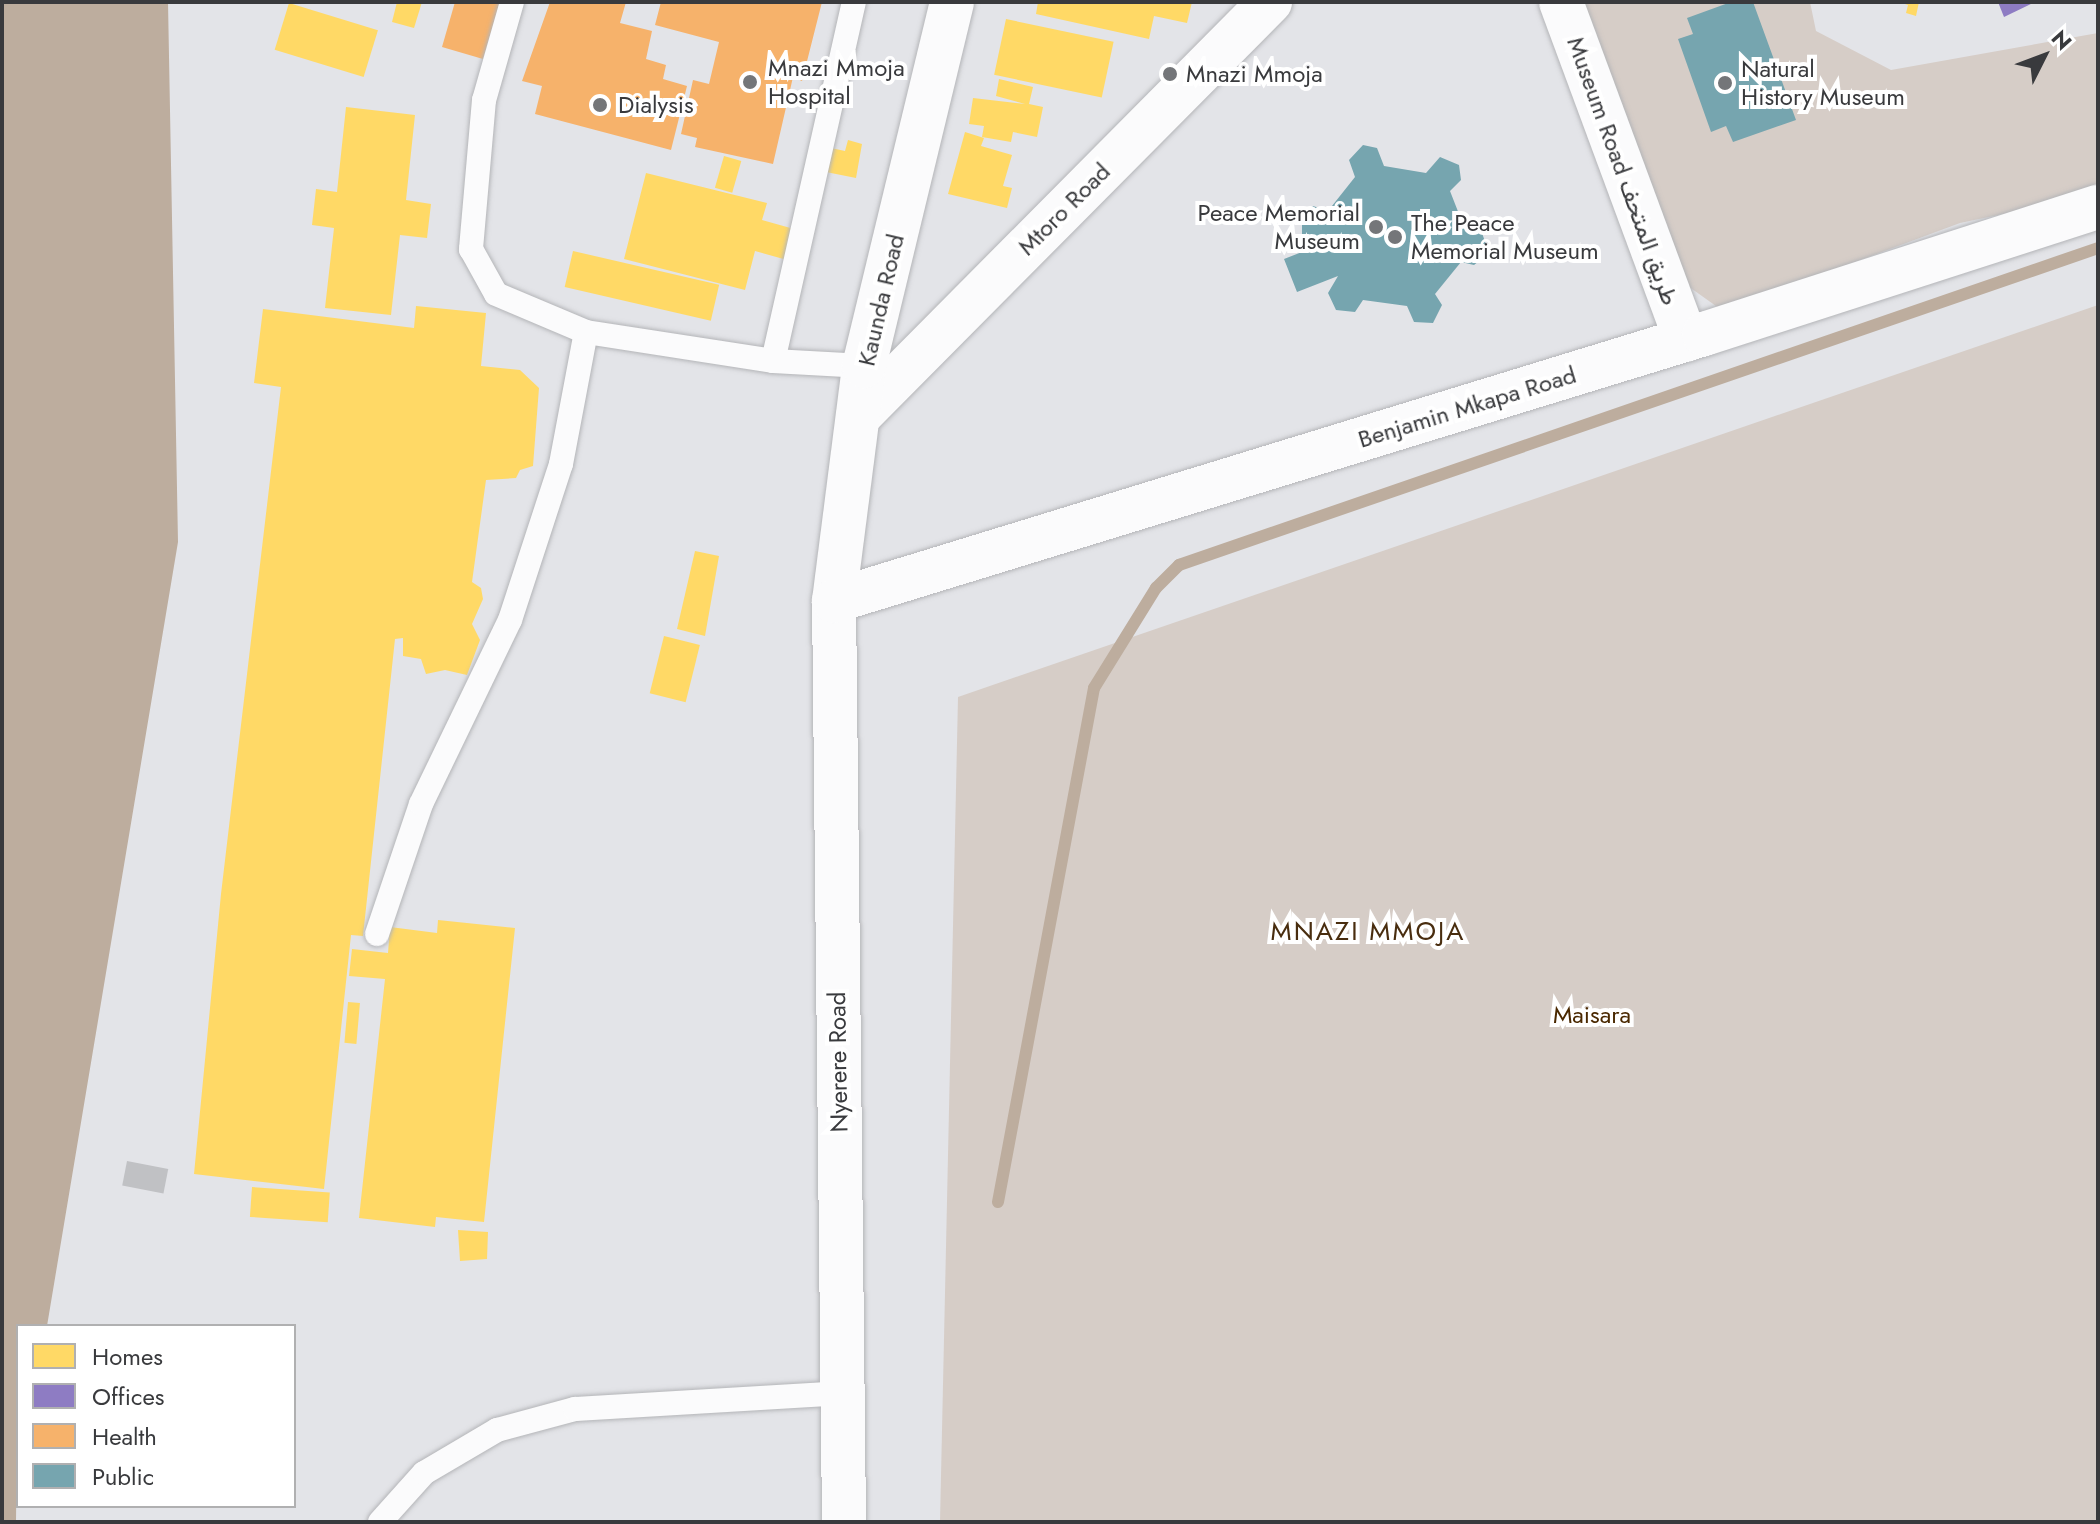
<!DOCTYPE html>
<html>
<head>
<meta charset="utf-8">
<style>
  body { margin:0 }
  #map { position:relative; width:2100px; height:1524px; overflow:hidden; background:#e3e4e8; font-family:Jost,Vazirmatn,sans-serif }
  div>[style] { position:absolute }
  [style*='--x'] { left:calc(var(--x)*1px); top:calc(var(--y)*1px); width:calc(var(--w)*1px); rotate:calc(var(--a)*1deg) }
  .green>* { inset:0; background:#d6cdc7 }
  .water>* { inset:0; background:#bdad9e }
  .homes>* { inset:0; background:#ffd966; transform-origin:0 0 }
  .offices>* { inset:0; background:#8e7cc3 }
  .health>* { inset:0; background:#f6b26b }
  .public>* { inset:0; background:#76a5af }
  .stream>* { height:12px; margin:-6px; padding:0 6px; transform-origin:6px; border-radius:6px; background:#bdad9e }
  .building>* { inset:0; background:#c0c1c4; transform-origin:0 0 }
  .roads { filter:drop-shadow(0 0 2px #b4b5b8) drop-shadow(0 0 2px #b4b5b8) }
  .service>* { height:24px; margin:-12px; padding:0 12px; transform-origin:12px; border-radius:12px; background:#fbfbfc }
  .minor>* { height:44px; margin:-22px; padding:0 22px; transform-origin:22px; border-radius:22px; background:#fbfbfc }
  .primary>* { height:44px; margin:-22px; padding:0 22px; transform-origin:22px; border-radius:22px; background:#fbfbfc }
  .dots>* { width:22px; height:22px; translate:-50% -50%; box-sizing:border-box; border:4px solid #fff; border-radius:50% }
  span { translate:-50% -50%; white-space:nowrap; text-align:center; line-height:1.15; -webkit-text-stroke:8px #fff; paint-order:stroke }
  .poi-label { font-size:24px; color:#393a3d }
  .left { translate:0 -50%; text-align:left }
  .right { translate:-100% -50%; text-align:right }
  .street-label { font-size:24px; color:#393a3d }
  .park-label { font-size:24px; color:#4a2800 }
  .neighbourhood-label { font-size:26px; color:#492d0f; letter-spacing:2px }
  .frame { position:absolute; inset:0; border:4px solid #393a3d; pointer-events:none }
  .legend { position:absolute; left:16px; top:1324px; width:280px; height:184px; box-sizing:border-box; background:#fff; border:2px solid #b0b0b1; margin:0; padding:10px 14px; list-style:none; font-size:24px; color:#393a3d }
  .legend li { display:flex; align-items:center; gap:16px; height:40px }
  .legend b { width:40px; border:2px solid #b0b0b1 }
  .north { position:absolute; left:2004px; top:16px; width:80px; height:80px; -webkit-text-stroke:6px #fff; paint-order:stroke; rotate:48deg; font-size:22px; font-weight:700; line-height:32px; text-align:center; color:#393a3d }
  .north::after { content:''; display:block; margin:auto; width:28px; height:36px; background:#393a3d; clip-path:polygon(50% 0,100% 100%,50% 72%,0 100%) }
</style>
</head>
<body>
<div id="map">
  <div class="green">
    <div style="clip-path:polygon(1577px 2px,1810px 2px,1816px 31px,1891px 70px,2098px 33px,2098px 194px,1960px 223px,1723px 311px,1671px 274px)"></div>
    <div style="clip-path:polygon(2098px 305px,2098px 1522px,940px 1522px,958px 697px)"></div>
  </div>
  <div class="water">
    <div style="clip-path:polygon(2px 2px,168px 2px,178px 542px,47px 1326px,18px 1326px,16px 1522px,2px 1522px)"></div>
  </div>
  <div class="homes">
    <div style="clip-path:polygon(397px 2px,422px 2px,414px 28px,392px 22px)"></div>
    <div style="clip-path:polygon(1038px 2px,1192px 2px,1187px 23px,1154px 16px,1149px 39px,1036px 14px)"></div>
    <div style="clip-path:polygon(1899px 2px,1919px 2px,1916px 16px,1906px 13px,1908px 5px)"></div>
    <div style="left:289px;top:3px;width:93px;height:49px;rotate:17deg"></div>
    <div style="left:1006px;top:19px;width:110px;height:57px;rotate:12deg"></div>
    <div style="clip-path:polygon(999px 79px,1033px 87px,1029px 104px,1043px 107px,1037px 137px,1013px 132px,1011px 142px,982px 137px,984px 126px,969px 124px,973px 98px,1025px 104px,996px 96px)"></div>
    <div style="clip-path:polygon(346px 107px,415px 115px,406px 200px,431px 204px,427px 238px,400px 235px,391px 315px,325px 308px,334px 228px,312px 225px,316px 189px,337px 192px)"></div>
    <div style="clip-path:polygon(965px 132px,984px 138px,981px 146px,1012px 155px,1003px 186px,1012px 188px,1007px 208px,948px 194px)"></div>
    <div style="clip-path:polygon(848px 140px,862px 144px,856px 178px,826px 172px,831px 148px,845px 151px)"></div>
    <div style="left:724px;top:156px;width:18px;height:33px;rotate:16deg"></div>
    <div style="clip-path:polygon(646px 173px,767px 203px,762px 220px,794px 229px,787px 260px,755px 251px,745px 290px,624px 259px)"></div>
    <div style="left:573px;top:251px;width:150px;height:37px;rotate:13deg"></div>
    <div style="clip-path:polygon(416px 306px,486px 313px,481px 366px,520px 370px,539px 388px,533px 466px,520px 470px,516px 478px,486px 480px,472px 582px,481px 588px,483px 599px,472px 624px,480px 640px,467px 675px,445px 670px,426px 674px,421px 659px,403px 656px,403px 638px,395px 639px,363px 936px,351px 935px,324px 1189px,194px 1174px,221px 894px,281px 387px,254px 383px,263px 309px,414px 328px)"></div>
    <div style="clip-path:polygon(695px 551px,719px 556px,705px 636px,677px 629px)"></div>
    <div style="left:664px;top:636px;width:37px;height:59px;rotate:14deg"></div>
    <div style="clip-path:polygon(438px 920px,515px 928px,484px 1222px,436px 1217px,435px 1227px,359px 1218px,385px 979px,349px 976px,352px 949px,388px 953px,390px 927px,437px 933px)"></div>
    <div style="left:348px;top:1002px;width:12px;height:41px;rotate:5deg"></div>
    <div style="left:252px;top:1187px;width:78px;height:30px;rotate:4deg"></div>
    <div style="clip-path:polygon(458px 1230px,488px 1232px,487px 1259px,460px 1261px)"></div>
  </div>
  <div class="offices">
    <div style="clip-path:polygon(1998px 2px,2035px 2px,2004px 17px)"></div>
  </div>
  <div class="health">
    <div style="clip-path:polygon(455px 2px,500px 2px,483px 59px,442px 47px)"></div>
    <div style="clip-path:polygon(550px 2px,626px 2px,620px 23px,652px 31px,646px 59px,666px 65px,663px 79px,687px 86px,671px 150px,535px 114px,542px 86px,522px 81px)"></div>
    <div style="clip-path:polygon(661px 2px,822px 2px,802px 81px,793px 77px,773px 164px,695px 147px,697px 138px,681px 134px,693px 80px,709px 84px,719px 42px,655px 25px)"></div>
  </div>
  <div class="public">
    <div style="clip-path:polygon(1731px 2px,1753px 2px,1796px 120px,1733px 142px,1726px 126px,1711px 132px,1678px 39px,1693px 34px,1687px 18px)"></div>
    <div style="clip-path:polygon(1363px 145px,1377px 148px,1384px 166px,1426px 173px,1440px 157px,1459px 165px,1461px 180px,1450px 191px,1466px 232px,1482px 233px,1489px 253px,1474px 265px,1461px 262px,1435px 294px,1442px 305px,1433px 323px,1414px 322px,1407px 306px,1363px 300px,1355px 312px,1336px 310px,1328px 293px,1338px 276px,1297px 292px,1284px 259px,1325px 243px,1302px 234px,1302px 214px,1313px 206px,1328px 211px,1355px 177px,1349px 160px)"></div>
  </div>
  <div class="stream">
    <div style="--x:998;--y:1202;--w:523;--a:-79.42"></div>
    <div style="--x:1094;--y:688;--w:118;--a:-58.2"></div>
    <div style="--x:1156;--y:588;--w:33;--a:-45"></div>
    <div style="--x:1179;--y:565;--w:972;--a:-19.03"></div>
  </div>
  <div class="building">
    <div style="left:127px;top:1161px;width:42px;height:25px;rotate:11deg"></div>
  </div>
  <div class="roads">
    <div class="service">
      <div style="--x:512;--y:2;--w:102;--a:105.9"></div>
      <div style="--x:484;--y:100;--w:150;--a:95"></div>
      <div style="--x:471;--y:249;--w:51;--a:60.9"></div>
      <div style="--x:496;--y:294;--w:98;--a:22.9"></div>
      <div style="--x:586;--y:332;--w:189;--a:8.8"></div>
      <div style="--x:773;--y:361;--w:91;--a:3.1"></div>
      <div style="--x:773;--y:361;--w:368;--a:-77.3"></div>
      <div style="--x:377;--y:934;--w:137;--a:-71.3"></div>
      <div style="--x:421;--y:804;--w:204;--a:-64.2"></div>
      <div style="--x:510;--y:620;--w:164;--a:-71.9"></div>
      <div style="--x:561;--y:464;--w:134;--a:-79.3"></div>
      <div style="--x:380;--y:1522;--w:66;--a:-48.1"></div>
      <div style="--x:424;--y:1473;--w:85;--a:-30.5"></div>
      <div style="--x:497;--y:1430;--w:81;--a:-15.1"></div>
      <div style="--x:575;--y:1409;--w:266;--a:-3.4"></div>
    </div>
    <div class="minor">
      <div style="--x:1561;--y:2;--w:360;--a:69.7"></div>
      <div style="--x:858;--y:417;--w:585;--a:-45.21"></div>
      <div style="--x:834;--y:601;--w:237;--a:-82.7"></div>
      <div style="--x:864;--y:366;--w:374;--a:-76.4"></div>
    </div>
    <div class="primary">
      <div style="--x:844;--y:1522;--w:921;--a:-90.62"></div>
      <div style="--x:834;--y:601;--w:910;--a:-17.06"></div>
      <div style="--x:1704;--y:334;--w:414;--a:-17.9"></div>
    </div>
  </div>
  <div class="dots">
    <div style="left:1170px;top:74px;background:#747679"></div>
    <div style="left:750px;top:82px;background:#747679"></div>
    <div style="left:1725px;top:83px;background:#747679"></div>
    <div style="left:600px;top:105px;background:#747679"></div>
    <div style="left:1376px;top:227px;background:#747679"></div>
    <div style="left:1395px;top:237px;background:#747679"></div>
  </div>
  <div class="poi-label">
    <span class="left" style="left:768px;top:82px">Mnazi Mmoja<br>Hospital</span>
    <span class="left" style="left:1741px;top:83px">Natural<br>History Museum</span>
    <span class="left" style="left:1186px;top:74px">Mnazi Mmoja</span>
    <span class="left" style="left:618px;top:105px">Dialysis</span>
    <span class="right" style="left:1360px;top:227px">Peace Memorial<br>Museum</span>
    <span class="left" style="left:1411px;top:237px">The Peace<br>Memorial Museum</span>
  </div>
  <div class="street-label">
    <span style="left:1623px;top:171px;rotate:70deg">Museum Road طريق المتحف</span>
    <span style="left:1064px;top:209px;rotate:-45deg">Mtoro Road</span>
    <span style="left:881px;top:300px;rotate:-77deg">Kaunda Road</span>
    <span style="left:1467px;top:407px;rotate:-17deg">Benjamin Mkapa Road</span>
    <span style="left:838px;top:1062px;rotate:-91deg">Nyerere Road</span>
  </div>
  <div class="park-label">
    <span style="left:1592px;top:1015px">Maisara</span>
  </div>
  <div class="neighbourhood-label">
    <span style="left:1368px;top:932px">MNAZI MMOJA</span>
  </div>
  <div class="frame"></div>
  <ul class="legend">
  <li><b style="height:22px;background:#ffd966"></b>Homes</li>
  <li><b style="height:22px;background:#8e7cc3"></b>Offices</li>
  <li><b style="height:22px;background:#f6b26b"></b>Health</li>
  <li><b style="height:22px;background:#76a5af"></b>Public</li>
  </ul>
  <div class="north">N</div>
</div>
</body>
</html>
